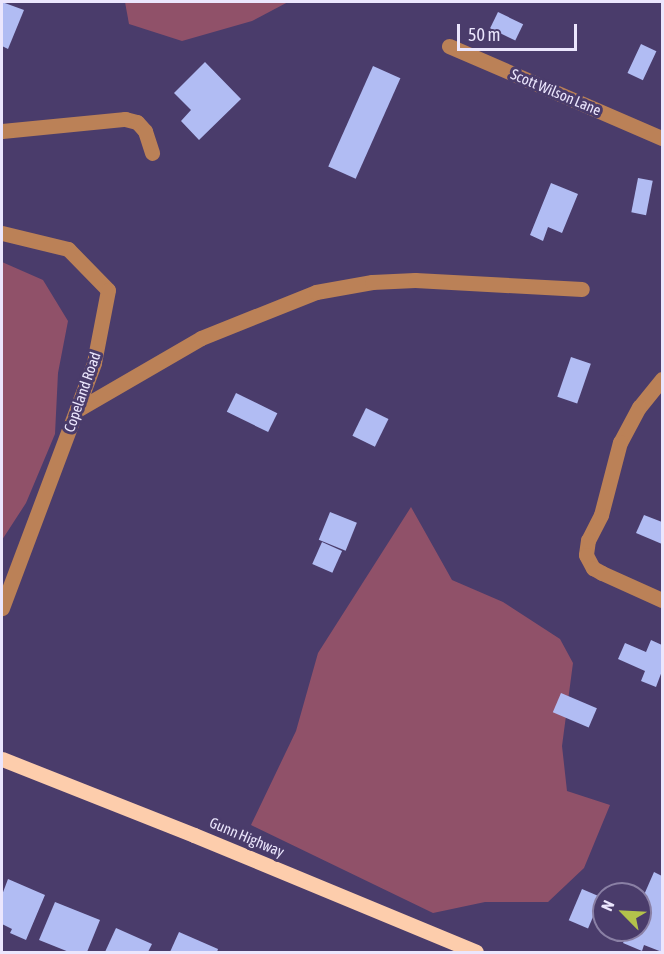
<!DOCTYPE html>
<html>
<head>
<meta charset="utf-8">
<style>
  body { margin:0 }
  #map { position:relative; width:664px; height:954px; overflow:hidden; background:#4a3c6b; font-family:"Asap Condensed",sans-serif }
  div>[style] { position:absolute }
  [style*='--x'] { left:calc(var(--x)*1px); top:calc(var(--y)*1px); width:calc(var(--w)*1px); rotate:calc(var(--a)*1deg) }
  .green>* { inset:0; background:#905169 }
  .building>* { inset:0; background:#b1bcf3; transform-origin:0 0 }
  .minor>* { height:15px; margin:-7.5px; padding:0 7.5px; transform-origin:7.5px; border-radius:7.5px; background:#bb8157 }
  .major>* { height:15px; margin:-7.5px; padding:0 7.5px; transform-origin:7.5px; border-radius:7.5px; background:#fdcdac }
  span { translate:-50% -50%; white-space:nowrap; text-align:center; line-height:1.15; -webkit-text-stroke:6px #4a3c6b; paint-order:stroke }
  .street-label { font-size:15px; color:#ebe6fd }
  .frame { position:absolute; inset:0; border:3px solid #ebe6fd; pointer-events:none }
  .north { position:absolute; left:592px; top:882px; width:60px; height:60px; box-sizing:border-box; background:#4a3c6b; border:2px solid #8a80a5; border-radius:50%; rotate:294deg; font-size:16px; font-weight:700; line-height:24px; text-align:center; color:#ebe6fd }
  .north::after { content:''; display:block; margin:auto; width:21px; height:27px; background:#b3c24b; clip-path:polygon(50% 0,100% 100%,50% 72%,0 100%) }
  .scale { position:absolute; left:457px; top:24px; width:120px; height:27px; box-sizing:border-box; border:3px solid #ebe6fd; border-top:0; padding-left:8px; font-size:18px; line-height:21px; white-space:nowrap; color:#ebe6fd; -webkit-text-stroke:4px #4a3c6b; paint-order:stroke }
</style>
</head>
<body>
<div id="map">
  <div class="green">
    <div style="clip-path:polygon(125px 2px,288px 2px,252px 21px,182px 41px,129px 24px)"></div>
    <div style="clip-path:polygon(2px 262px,43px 280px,68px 321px,58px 373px,55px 434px,26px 503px,2px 540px)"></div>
    <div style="clip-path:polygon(411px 507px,452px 580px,503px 602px,560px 639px,573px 663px,562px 746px,567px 791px,610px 805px,584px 868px,548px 902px,485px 902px,433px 913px,251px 825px,296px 731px,318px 653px)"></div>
  </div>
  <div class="building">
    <div style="clip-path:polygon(2px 2px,24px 10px,8px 49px,2px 46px)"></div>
    <div style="left:498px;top:12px;width:28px;height:18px;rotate:26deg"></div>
    <div style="left:641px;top:44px;width:17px;height:32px;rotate:25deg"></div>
    <div style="clip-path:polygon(205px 62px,241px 99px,199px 140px,181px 121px,191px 110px,174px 93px)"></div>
    <div style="left:373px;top:66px;width:30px;height:110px;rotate:24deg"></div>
    <div style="left:638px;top:178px;width:15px;height:35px;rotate:11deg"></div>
    <div style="clip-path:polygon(551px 183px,578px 194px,562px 233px,548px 227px,543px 241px,530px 235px)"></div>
    <div style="left:571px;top:357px;width:21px;height:42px;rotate:19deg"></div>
    <div style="left:236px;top:393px;width:46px;height:21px;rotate:26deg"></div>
    <div style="left:366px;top:408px;width:25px;height:31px;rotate:26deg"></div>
    <div style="left:330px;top:512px;width:29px;height:30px;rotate:22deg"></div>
    <div style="clip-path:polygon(644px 515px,662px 522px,662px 544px,636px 533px)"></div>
    <div style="left:322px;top:542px;width:22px;height:24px;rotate:24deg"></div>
    <div style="clip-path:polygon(651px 640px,662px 645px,662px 671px,656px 687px,641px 681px,645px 671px,618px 659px,625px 643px,646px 652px)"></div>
    <div style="left:561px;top:693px;width:39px;height:21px;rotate:23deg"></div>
    <div style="clip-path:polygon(654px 872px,662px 876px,662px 952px,644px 945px,642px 951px,623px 943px,629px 930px,640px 930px,640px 904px)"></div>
    <div style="clip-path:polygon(8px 879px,45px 895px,26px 940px,10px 933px,12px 929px,2px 924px,2px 895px)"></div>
    <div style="left:582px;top:889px;width:21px;height:34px;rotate:23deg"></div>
    <div style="clip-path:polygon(55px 902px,100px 920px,87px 952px,69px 952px,39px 940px)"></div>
    <div style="clip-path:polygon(116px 928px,152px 944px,148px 952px,105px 952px)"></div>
    <div style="clip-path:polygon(179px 932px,218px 949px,217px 952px,170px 952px)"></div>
  </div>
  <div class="minor">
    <div style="--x:449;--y:46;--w:232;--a:23.4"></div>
    <div style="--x:2;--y:131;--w:124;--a:-5.6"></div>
    <div style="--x:125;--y:119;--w:12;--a:14"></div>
    <div style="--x:137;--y:122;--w:12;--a:48"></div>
    <div style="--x:145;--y:131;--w:23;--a:72"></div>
    <div style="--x:2;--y:233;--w:68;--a:13.6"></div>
    <div style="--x:68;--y:249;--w:57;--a:45.7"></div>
    <div style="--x:108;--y:290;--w:74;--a:100.9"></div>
    <div style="--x:94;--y:363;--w:262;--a:110.6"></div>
    <div style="--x:662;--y:379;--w:36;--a:129"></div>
    <div style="--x:639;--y:407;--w:40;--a:118"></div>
    <div style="--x:620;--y:442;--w:75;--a:104.6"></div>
    <div style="--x:601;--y:515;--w:28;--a:117"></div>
    <div style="--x:588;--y:540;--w:15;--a:98"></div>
    <div style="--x:586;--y:555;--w:15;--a:62"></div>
    <div style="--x:593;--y:568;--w:10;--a:29"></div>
    <div style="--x:602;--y:573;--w:66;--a:24.2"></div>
    <div style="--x:77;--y:410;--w:143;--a:-30.1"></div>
    <div style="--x:201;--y:338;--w:124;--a:-21.8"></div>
    <div style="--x:316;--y:292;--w:57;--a:-10.1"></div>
    <div style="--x:372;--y:282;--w:43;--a:-2.7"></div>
    <div style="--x:415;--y:280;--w:167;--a:3.1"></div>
  </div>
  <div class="major">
    <div style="--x:2;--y:759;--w:206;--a:21.6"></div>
    <div style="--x:194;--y:835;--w:305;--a:22.5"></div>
  </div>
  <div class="street-label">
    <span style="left:556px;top:92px;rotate:23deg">Scott Wilson Lane</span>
    <span style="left:82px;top:392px;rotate:-71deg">Copeland Road</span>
    <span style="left:247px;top:837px;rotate:23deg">Gunn Highway</span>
  </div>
  <div class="frame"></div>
  <div class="north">N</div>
  <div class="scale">50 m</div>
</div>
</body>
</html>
